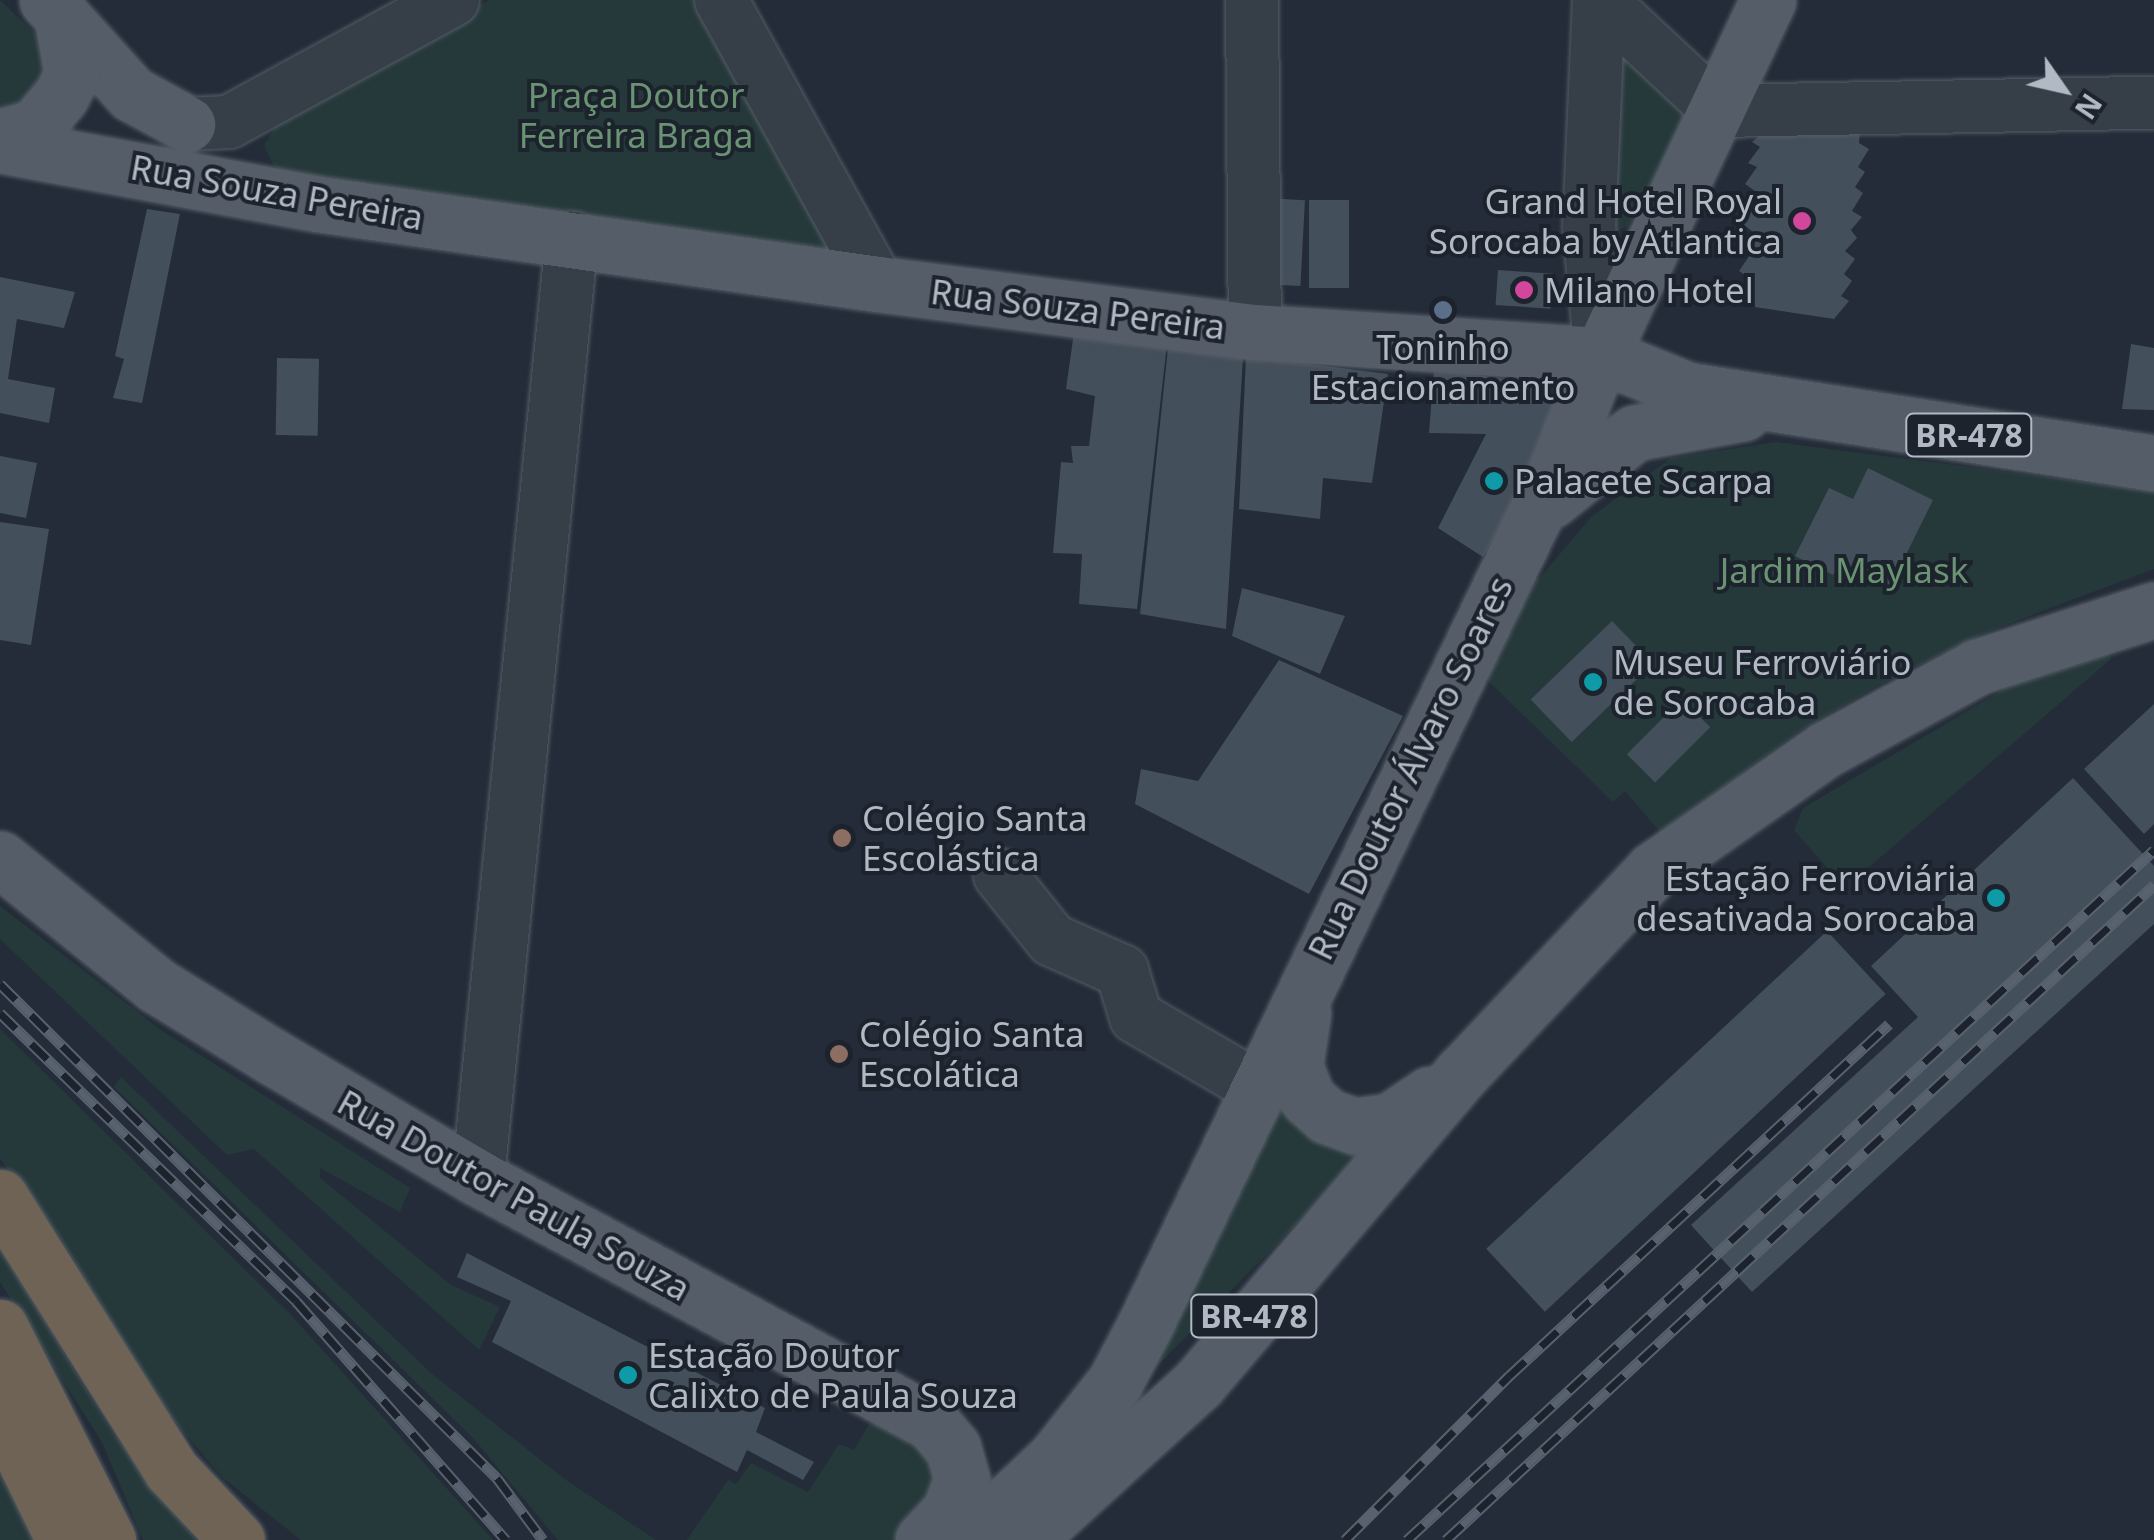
<!DOCTYPE html>
<html>
<head>
<meta charset="utf-8">
<style>
  body { margin:0 }
  #map { position:relative; width:2154px; height:1540px; overflow:hidden; background:#232c38; font-family:"Noto Sans",sans-serif }
  div>[style] { position:absolute }
  [style*='--x'] { left:calc(var(--x)*1px); top:calc(var(--y)*1px); width:calc(var(--w)*1px); rotate:calc(var(--a)*1deg) }
  .green>* { inset:0; background:#26393a }
  .building>* { inset:0; background:#444f5c; transform-origin:0 0 }
  .roads { filter:drop-shadow(0 0 2px #545c66) drop-shadow(0 0 2px #545c66) }
  .minor>* { height:52px; margin:-26px; padding:0 26px; transform-origin:26px; border-radius:26px; background:#363e48 }
  .major>* { height:55px; margin:-27.5px; padding:0 27.5px; transform-origin:27.5px; border-radius:27.5px; background:#545d68 }
  .highway>* { height:55px; margin:-27.5px; padding:0 27.5px; transform-origin:27.5px; border-radius:27.5px; background:#6e6354 }
  .rail>* { height:11px; margin-top:-5.5px; transform-origin:0; background:repeating-linear-gradient(90deg,#1c232d 0 22px,#58626f 0 44px); box-sizing:border-box; border-block:2px solid #58626f }
  .dots>* { width:28px; height:28px; translate:-50% -50%; box-sizing:border-box; border:5px solid #1c232d; border-radius:50% }
  span { translate:-50% -50%; white-space:nowrap; text-align:center; line-height:1.15; -webkit-text-stroke:8px #1c232d; paint-order:stroke }
  .shield-label span { padding:2px 8px; background:#1c232d; border:2px solid; border-radius:8px; -webkit-text-stroke-width:0 }
  .shield-label { font-size:32px; color:#b1b9c4; font-weight:700 }
  .park-label { font-size:35px; color:#6a9373 }
  .street-label { font-size:35px; color:#b1b9c4 }
  .poi-label { font-size:35px; color:#b1b9c4 }
  .right { translate:-100% -50%; text-align:right }
  .left { translate:0 -50%; text-align:left }
  .north { position:absolute; left:2014px; top:40px; width:100px; height:100px; -webkit-text-stroke:8px #1c232d; paint-order:stroke; rotate:124deg; font-size:28px; font-weight:700; line-height:40px; text-align:center; color:#b1b9c4 }
  .north::after { content:''; display:block; margin:auto; width:35px; height:45px; background:#b1b9c4; clip-path:polygon(50% 0,100% 100%,50% 72%,0 100%) }
</style>
</head>
<body>
<div id="map">
  <div class="green">
    <div style="clip-path:polygon(0 0,45px 43px,48px 80px,0 121px)"></div>
    <div style="clip-path:polygon(489px 0,706px 0,850px 265px,296px 180px,274px 166px,264px 146px,280px 118px)"></div>
    <div style="clip-path:polygon(1613px 30px,1695px 110px,1628px 226px,1614px 232px)"></div>
    <div style="clip-path:polygon(1777px 442px,2154px 491px,2154px 569px,1982px 634px,1875px 687px,1798px 732px,1661px 833px,1625px 791px,1613px 802px,1481px 674px,1532px 587px,1591px 517px,1671px 458px)"></div>
    <div style="clip-path:polygon(2108px 646px,2111px 659px,1854px 880px,1830px 871px,1794px 830px,1803px 808px,2008px 687px)"></div>
    <div style="clip-path:polygon(0 906px,161px 1030px,410px 1188px,400px 1212px,320px 1168px,320px 1178px,451px 1285px,500px 1307px,479px 1350px,254px 1149px,227px 1155px,0 939px)"></div>
    <div style="clip-path:polygon(0 1029px,292px 1316px,493px 1540px,301px 1540px,223px 1478px,163px 1408px,55px 1229px,0 1159px)"></div>
    <div style="clip-path:polygon(121px 1077px,432px 1374px,566px 1480px,656px 1540px,558px 1540px,474px 1439px,114px 1087px)"></div>
    <div style="clip-path:polygon(1270px 1096px,1305px 1133px,1331px 1148px,1376px 1143px,1059px 1466px)"></div>
    <div style="clip-path:polygon(0 1247px,112px 1433px,197px 1540px,143px 1540px,102px 1442px,0 1282px)"></div>
    <div style="clip-path:polygon(878px 1409px,920px 1437px,934px 1469px,929px 1503px,897px 1540px,687px 1540px,728px 1480px,736px 1484px,751px 1463px,808px 1492px,839px 1444px,854px 1450px)"></div>
    <div style="clip-path:polygon(0 1431px,49px 1540px,0 1540px)"></div>
  </div>
  <div class="building">
    <div style="clip-path:polygon(1768px 128px,1860px 131px,1859px 143px,1869px 149px,1858px 167px,1865px 172px,1855px 187px,1863px 193px,1852px 211px,1862px 217px,1851px 230px,1857px 238px,1845px 251px,1855px 259px,1844px 274px,1852px 281px,1841px 296px,1849px 301px,1834px 319px,1748px 306px,1740px 290px,1749px 278px,1739px 271px,1750px 255px,1741px 248px,1753px 232px,1744px 225px,1755px 191px,1745px 184px,1757px 167px,1748px 163px,1760px 147px,1752px 142px)"></div>
    <div style="left:1264px;top:198px;width:41px;height:86px;rotate:3deg"></div>
    <div style="left:1309px;top:200px;width:40px;height:88px"></div>
    <div style="clip-path:polygon(147px 209px,180px 214px,142px 403px,113px 398px,124px 359px,115px 356px)"></div>
    <div style="left:1498px;top:270px;width:55px;height:35px;rotate:4deg"></div>
    <div style="clip-path:polygon(0 277px,75px 292px,64px 328px,17px 319px,8px 379px,55px 388px,49px 423px,0 413px)"></div>
    <div style="clip-path:polygon(1075px 325px,1168px 335px,1137px 609px,1079px 604px,1082px 554px,1053px 553px,1061px 462px,1073px 463px,1071px 446px,1089px 446px,1095px 396px,1066px 389px)"></div>
    <div style="clip-path:polygon(2131px 344px,2154px 348px,2154px 410px,2122px 409px)"></div>
    <div style="clip-path:polygon(1168px 348px,1243px 358px,1226px 629px,1140px 614px)"></div>
    <div style="clip-path:polygon(1246px 356px,1388px 374px,1372px 483px,1323px 478px,1320px 519px,1239px 509px)"></div>
    <div style="left:277px;top:358px;width:42px;height:77px;rotate:1deg"></div>
    <div style="clip-path:polygon(1434px 369px,1562px 387px,1570px 405px,1483px 557px,1438px 528px,1486px 434px,1429px 433px)"></div>
    <div style="clip-path:polygon(0 456px,37px 463px,26px 518px,0 513px)"></div>
    <div style="clip-path:polygon(1868px 468px,1933px 500px,1890px 587px,1840px 562px,1833px 575px,1795px 556px,1829px 488px,1853px 499px)"></div>
    <div style="clip-path:polygon(0 522px,49px 529px,31px 645px,0 640px)"></div>
    <div style="clip-path:polygon(1242px 588px,1345px 616px,1320px 674px,1232px 636px)"></div>
    <div style="left:1612px;top:621px;width:59px;height:113px;rotate:46deg"></div>
    <div style="clip-path:polygon(1279px 660px,1403px 716px,1309px 894px,1135px 804px,1141px 769px,1198px 781px)"></div>
    <div style="left:1682px;top:699px;width:40px;height:78px;rotate:45deg"></div>
    <div style="clip-path:polygon(2154px 704px,2154px 824px,2144px 834px,2084px 769px)"></div>
    <div style="clip-path:polygon(2073px 778px,2154px 866px,2154px 924px,1752px 1292px,1691px 1225px,1918px 1017px,1871px 966px)"></div>
    <div style="left:1827px;top:931px;width:86px;height:466px;rotate:47deg"></div>
    <div style="clip-path:polygon(467px 1253px,765px 1408px,756px 1432px,814px 1462px,803px 1480px,747px 1450px,737px 1472px,492px 1342px,511px 1301px,457px 1277px)"></div>
  </div>
  <div class="roads">
    <div class="minor">
      <div style="--x:721;--y:0;--w:325;--a:61.1"></div>
      <div style="--x:1252;--y:0;--w:332;--a:89.5"></div>
      <div style="--x:1599;--y:0;--w:226;--a:92.5"></div>
      <div style="--x:1589;--y:226;--w:130;--a:84.7"></div>
      <div style="--x:1600;--y:0;--w:163;--a:43"></div>
      <div style="--x:1719;--y:111;--w:435;--a:-1.1"></div>
      <div style="--x:187;--y:124;--w:42;--a:-2.7"></div>
      <div style="--x:229;--y:122;--w:255;--a:-28.6"></div>
      <div style="--x:1000;--y:875;--w:83;--a:51.3"></div>
      <div style="--x:1052;--y:940;--w:77;--a:23.9"></div>
      <div style="--x:1122;--y:971;--w:48;--a:73.1"></div>
      <div style="--x:1136;--y:1017;--w:141;--a:30.2"></div>
      <div style="--x:478;--y:1178;--w:945;--a:-84.29"></div>
    </div>
    <div class="major">
      <div style="--x:47;--y:0;--w:127;--a:47.9"></div>
      <div style="--x:132;--y:94;--w:63;--a:28.6"></div>
      <div style="--x:0;--y:137;--w:36;--a:-16"></div>
      <div style="--x:35;--y:127;--w:40;--a:-50"></div>
      <div style="--x:61;--y:96;--w:25;--a:-63"></div>
      <div style="--x:72;--y:74;--w:57;--a:-100.1"></div>
      <div style="--x:0;--y:145;--w:323;--a:10.5"></div>
      <div style="--x:318;--y:204;--w:566;--a:8.13"></div>
      <div style="--x:878;--y:284;--w:380;--a:7.3"></div>
      <div style="--x:1255;--y:332;--w:347;--a:3.8"></div>
      <div style="--x:1601;--y:355;--w:93;--a:22.1"></div>
      <div style="--x:1687;--y:390;--w:473;--a:8.9"></div>
      <div style="--x:1551;--y:500;--w:107;--a:-38.9"></div>
      <div style="--x:1634;--y:433;--w:111;--a:-10.4"></div>
      <div style="--x:0;--y:859;--w:201;--a:38.9"></div>
      <div style="--x:156;--y:985;--w:135;--a:31.7"></div>
      <div style="--x:271;--y:1056;--w:240;--a:30.5"></div>
      <div style="--x:478;--y:1178;--w:516;--a:28.35"></div>
      <div style="--x:932;--y:1423;--w:33;--a:50"></div>
      <div style="--x:953;--y:1448;--w:32;--a:74"></div>
      <div style="--x:962;--y:1479;--w:34;--a:111"></div>
      <div style="--x:950;--y:1511;--w:40;--a:133"></div>
      <div style="--x:1303;--y:1013;--w:54;--a:98.6"></div>
      <div style="--x:1295;--y:1066;--w:34;--a:69"></div>
      <div style="--x:1307;--y:1098;--w:27;--a:42"></div>
      <div style="--x:1327;--y:1116;--w:29;--a:20"></div>
      <div style="--x:1354;--y:1126;--w:36;--a:-8"></div>
      <div style="--x:1390;--y:1121;--w:48;--a:-34"></div>
      <div style="--x:954;--y:1540;--w:60;--a:-34.2"></div>
      <div style="--x:1004;--y:1506;--w:70;--a:-43.3"></div>
      <div style="--x:1055;--y:1458;--w:97;--a:-51.7"></div>
      <div style="--x:1115;--y:1382;--w:64;--a:-62.2"></div>
      <div style="--x:1145;--y:1325;--w:946;--a:-64.3"></div>
      <div style="--x:1555;--y:473;--w:127;--a:-68.7"></div>
      <div style="--x:1601;--y:355;--w:392;--a:-64.8"></div>
      <div style="--x:1027;--y:1540;--w:231;--a:-42.4"></div>
      <div style="--x:1198;--y:1384;--w:408;--a:-49.7"></div>
      <div style="--x:1462;--y:1073;--w:279;--a:-46.7"></div>
      <div style="--x:1653;--y:870;--w:211;--a:-35"></div>
      <div style="--x:1826;--y:749;--w:172;--a:-28.5"></div>
      <div style="--x:1977;--y:667;--w:186;--a:-17.9"></div>
    </div>
    <div class="highway">
      <div style="--x:0;--y:1197;--w:322;--a:57.9"></div>
      <div style="--x:171;--y:1470;--w:96;--a:46.7"></div>
      <div style="--x:0;--y:1327;--w:239;--a:63.1"></div>
      <div style="--x:0;--y:1409;--w:146;--a:64"></div>
    </div>
  </div>
  <div class="rail">
    <div style="--x:0;--y:984;--w:701;--a:44.83"></div>
    <div style="--x:497;--y:1478;--w:77;--a:53.4"></div>
    <div style="--x:0;--y:1013;--w:413;--a:44.2"></div>
    <div style="--x:296;--y:1301;--w:318;--a:48.7"></div>
    <div style="--x:1345;--y:1540;--w:232;--a:-45"></div>
    <div style="--x:1509;--y:1376;--w:518;--a:-42.81"></div>
    <div style="--x:1407;--y:1540;--w:1017;--a:-42.73"></div>
    <div style="--x:1446;--y:1540;--w:965;--a:-42.77"></div>
  </div>
  <div class="dots">
    <div style="left:1802px;top:221px;background:#d1479c"></div>
    <div style="left:1524px;top:290px;background:#d1479c"></div>
    <div style="left:1443px;top:310px;background:#5c6f8a"></div>
    <div style="left:1494px;top:481px;background:#0f9aa8"></div>
    <div style="left:1593px;top:682px;background:#0f9aa8"></div>
    <div style="left:842px;top:838px;background:#8d6e63"></div>
    <div style="left:1996px;top:898px;background:#0f9aa8"></div>
    <div style="left:839px;top:1054px;background:#8d6e63"></div>
    <div style="left:628px;top:1375px;background:#0f9aa8"></div>
  </div>
  <div class="shield-label">
    <span style="left:1969px;top:435px">BR-478</span>
    <span style="left:1254px;top:1316px">BR-478</span>
  </div>
  <div class="park-label">
    <span style="left:636px;top:115px">Praça Doutor<br>Ferreira Braga</span>
    <span style="left:1844px;top:570px">Jardim Maylask</span>
  </div>
  <div class="street-label">
    <span style="left:277px;top:192px;rotate:10deg">Rua Souza Pereira</span>
    <span style="left:1078px;top:309px;rotate:7deg">Rua Souza Pereira</span>
    <span style="left:1410px;top:768px;rotate:-64deg">Rua Doutor Álvaro Soares</span>
    <span style="left:514px;top:1195px;rotate:29deg">Rua Doutor Paula Souza</span>
  </div>
  <div class="poi-label">
    <span class="right" style="left:1782px;top:221px">Grand Hotel Royal<br>Sorocaba by Atlantica</span>
    <span class="left" style="left:1544px;top:290px">Milano Hotel</span>
    <span style="left:1443px;top:367px">Toninho<br>Estacionamento</span>
    <span class="left" style="left:1514px;top:481px">Palacete Scarpa</span>
    <span class="left" style="left:1613px;top:682px">Museu Ferroviário<br>de Sorocaba</span>
    <span class="left" style="left:862px;top:838px">Colégio Santa<br>Escolástica</span>
    <span class="right" style="left:1976px;top:898px">Estação Ferroviária<br>desativada Sorocaba</span>
    <span class="left" style="left:859px;top:1054px">Colégio Santa<br>Escolática</span>
    <span class="left" style="left:648px;top:1375px">Estação Doutor<br>Calixto de Paula Souza</span>
  </div>
  <div class="north">N</div>
</div>
</body>
</html>
